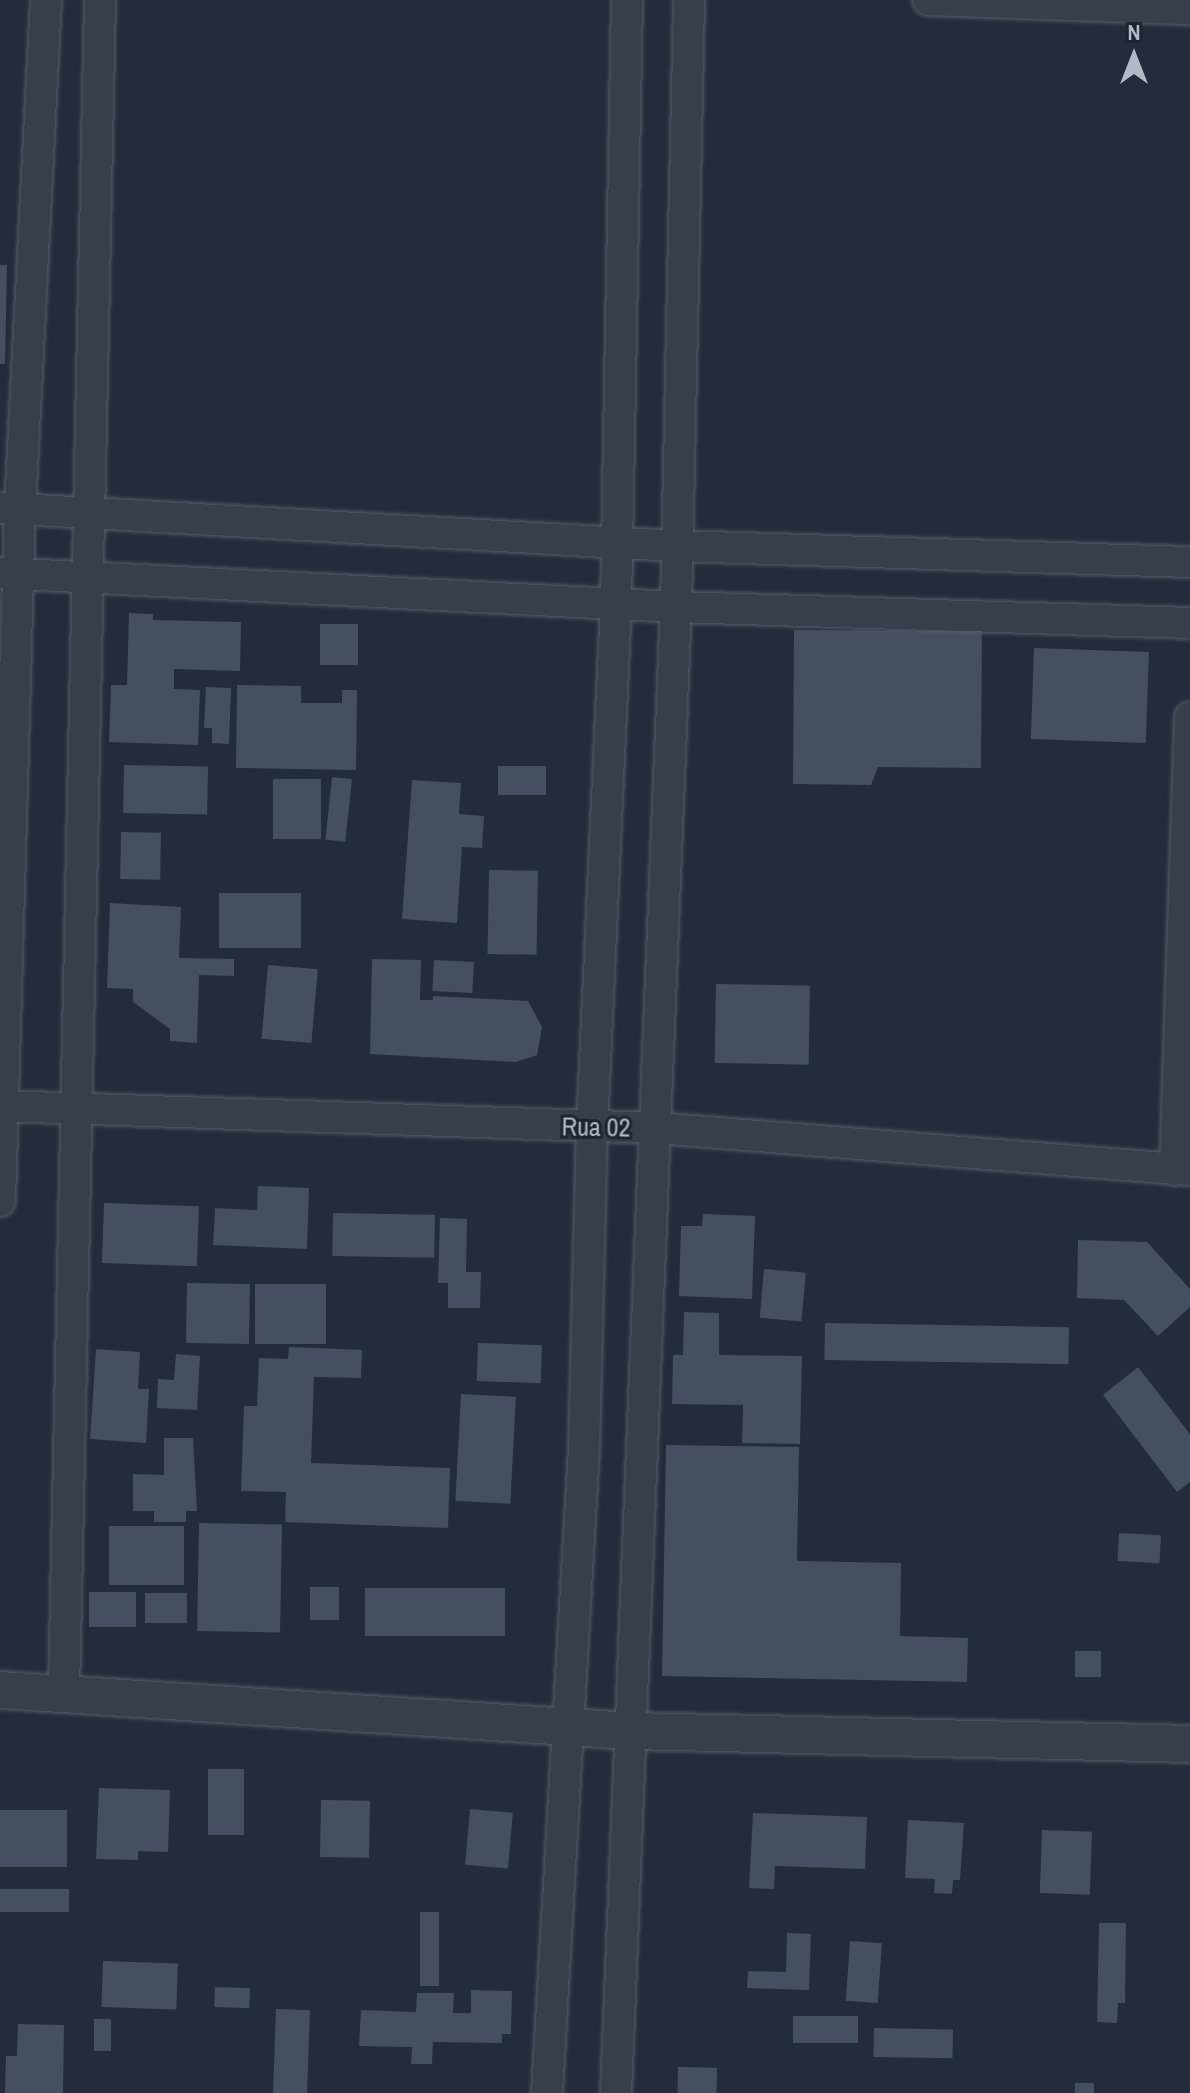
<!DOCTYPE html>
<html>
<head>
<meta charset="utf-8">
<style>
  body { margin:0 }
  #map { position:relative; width:1190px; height:2093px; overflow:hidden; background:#242c3b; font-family:"Archivo Narrow",sans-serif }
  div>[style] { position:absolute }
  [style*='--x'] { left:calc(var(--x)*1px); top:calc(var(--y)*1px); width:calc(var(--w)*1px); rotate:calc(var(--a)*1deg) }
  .building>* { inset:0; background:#454f60; transform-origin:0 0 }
  .roads { filter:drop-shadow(0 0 2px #565c69) drop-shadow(0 0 2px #565c69) }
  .minor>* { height:30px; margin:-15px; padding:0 15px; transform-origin:15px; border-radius:15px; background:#383e4b }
  .tertiary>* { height:36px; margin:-18px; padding:0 18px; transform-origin:18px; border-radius:18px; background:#383e4b }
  span { translate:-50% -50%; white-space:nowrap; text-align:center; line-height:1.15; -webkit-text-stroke:6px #1d2330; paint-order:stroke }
  .street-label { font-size:26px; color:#b3b9c7 }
  .north { position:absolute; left:1094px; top:16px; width:80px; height:80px; -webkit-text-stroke:6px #1d2330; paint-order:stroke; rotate:0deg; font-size:22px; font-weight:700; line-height:32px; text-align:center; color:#b3b9c7 }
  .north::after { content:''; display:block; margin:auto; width:28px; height:36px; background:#b3b9c7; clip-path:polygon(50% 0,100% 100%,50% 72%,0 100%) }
</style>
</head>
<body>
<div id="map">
  <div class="building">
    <div style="clip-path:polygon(0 265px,7px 265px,5px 364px,0 364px)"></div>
    <div style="clip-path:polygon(129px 613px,153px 614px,153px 620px,241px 622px,240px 671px,174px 669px,174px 689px,200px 690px,198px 745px,109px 742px,111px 685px,127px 685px)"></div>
    <div style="left:320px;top:624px;width:38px;height:41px"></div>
    <div style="clip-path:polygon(794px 630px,982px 631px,981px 768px,878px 767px,871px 785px,793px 784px)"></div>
    <div style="left:1034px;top:648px;width:115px;height:91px;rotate:2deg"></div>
    <div style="clip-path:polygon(237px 685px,301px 686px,301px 703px,342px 703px,342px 690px,357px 690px,356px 770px,236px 768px)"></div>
    <div style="clip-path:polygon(206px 687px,231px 688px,229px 744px,212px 743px,212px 728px,204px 728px)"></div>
    <div style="left:124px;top:765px;width:84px;height:48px;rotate:1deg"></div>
    <div style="left:498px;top:766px;width:48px;height:29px"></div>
    <div style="left:332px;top:777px;width:20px;height:63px;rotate:6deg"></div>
    <div style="left:273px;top:779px;width:48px;height:60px"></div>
    <div style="clip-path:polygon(412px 780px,461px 783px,459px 814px,484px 816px,482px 848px,462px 847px,457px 923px,402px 919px)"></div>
    <div style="left:121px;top:832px;width:40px;height:47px;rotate:1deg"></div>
    <div style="left:489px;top:870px;width:49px;height:84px;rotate:1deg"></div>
    <div style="left:219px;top:893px;width:82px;height:55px"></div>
    <div style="clip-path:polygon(110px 903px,181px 907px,179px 958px,234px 959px,234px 976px,199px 975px,197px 1043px,170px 1041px,170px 1029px,133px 1002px,133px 989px,107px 988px)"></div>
    <div style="clip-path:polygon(372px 959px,421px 960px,420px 1000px,433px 1000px,433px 996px,528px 1001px,542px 1027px,537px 1055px,516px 1062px,370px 1054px)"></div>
    <div style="left:434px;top:960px;width:40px;height:31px;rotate:3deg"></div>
    <div style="left:268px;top:965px;width:50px;height:74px;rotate:5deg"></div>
    <div style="left:716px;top:984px;width:94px;height:79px;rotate:1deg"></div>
    <div style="clip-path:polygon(258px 1186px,309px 1188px,307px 1249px,213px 1245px,215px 1208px,257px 1210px)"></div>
    <div style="left:104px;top:1203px;width:95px;height:60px;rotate:2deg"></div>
    <div style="left:333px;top:1213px;width:102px;height:43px;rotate:1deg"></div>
    <div style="clip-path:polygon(703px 1214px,755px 1216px,752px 1299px,679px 1296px,681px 1226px,702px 1226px)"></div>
    <div style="clip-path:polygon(440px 1218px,467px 1219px,466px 1272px,481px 1272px,480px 1308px,448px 1308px,448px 1283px,438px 1283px)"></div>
    <div style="clip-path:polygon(1078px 1240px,1147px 1242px,1190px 1289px,1190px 1307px,1158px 1336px,1124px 1300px,1077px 1298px)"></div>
    <div style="left:764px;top:1269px;width:42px;height:49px;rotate:5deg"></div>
    <div style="left:187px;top:1283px;width:63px;height:60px;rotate:1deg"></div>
    <div style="left:255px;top:1284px;width:71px;height:60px"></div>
    <div style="clip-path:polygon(684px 1312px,719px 1313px,719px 1355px,802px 1356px,800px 1444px,742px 1443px,743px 1405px,672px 1404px,673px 1355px,683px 1355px)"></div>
    <div style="left:825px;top:1323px;width:244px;height:37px;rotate:1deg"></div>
    <div style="left:478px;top:1343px;width:64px;height:38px;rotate:2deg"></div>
    <div style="clip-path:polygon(289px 1347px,362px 1350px,361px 1378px,314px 1377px,311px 1463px,450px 1468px,448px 1528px,285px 1522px,286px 1492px,241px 1491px,244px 1406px,257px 1406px,259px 1358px,288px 1359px)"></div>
    <div style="clip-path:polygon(96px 1349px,140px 1352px,138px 1389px,149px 1389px,146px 1443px,90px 1439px)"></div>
    <div style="clip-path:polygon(176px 1354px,200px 1356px,197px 1410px,157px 1408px,158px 1379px,174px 1380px)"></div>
    <div style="clip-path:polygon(1138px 1367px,1190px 1434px,1190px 1482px,1177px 1492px,1103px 1395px)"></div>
    <div style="left:461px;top:1394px;width:55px;height:107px;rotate:3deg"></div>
    <div style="clip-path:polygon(164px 1438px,193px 1438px,197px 1511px,186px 1511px,186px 1522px,154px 1522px,154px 1511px,133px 1511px,133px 1474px,164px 1475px)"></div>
    <div style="clip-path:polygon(666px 1445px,799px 1447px,797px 1561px,901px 1563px,900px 1636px,968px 1638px,967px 1682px,662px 1676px)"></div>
    <div style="left:199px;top:1523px;width:83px;height:108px;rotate:1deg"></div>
    <div style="left:109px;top:1526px;width:75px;height:59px"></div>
    <div style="left:1119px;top:1533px;width:42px;height:28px;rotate:3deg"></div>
    <div style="left:310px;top:1587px;width:29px;height:33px"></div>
    <div style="left:365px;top:1588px;width:140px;height:48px"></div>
    <div style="left:89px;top:1592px;width:47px;height:35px"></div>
    <div style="left:145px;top:1593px;width:42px;height:30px"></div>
    <div style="left:1075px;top:1651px;width:26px;height:26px"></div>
    <div style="left:208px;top:1769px;width:36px;height:66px"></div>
    <div style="clip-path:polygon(99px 1788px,170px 1790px,168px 1852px,138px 1851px,138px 1860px,96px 1859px)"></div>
    <div style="left:321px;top:1800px;width:49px;height:57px;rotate:1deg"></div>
    <div style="left:470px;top:1809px;width:43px;height:56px;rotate:5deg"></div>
    <div style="left:0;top:1810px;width:67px;height:57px"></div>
    <div style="clip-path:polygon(753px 1813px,867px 1817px,865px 1869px,775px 1866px,774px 1889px,749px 1888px)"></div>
    <div style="clip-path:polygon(908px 1820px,964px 1823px,960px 1880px,953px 1880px,952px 1894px,934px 1893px,935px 1879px,905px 1878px)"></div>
    <div style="left:1042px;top:1830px;width:50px;height:63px;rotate:2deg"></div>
    <div style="left:69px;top:1889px;width:23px;height:69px;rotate:90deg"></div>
    <div style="left:420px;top:1912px;width:19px;height:74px"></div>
    <div style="clip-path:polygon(1099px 1923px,1126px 1923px,1125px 2003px,1118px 2003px,1117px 2023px,1097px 2022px)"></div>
    <div style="clip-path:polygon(787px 1933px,811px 1934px,809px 1990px,747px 1988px,748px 1971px,786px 1972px)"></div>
    <div style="left:850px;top:1941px;width:32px;height:60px;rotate:4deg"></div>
    <div style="left:103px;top:1961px;width:75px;height:46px;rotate:2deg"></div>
    <div style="left:215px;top:1987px;width:35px;height:20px;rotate:2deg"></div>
    <div style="clip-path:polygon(471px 1990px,512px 1991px,511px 2034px,502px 2034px,502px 2043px,433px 2042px,432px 2064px,411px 2064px,412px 2047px,359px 2046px,361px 2010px,416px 2012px,417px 1993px,454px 1993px,453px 2013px,471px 2013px)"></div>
    <div style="left:276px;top:2009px;width:34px;height:84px;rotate:2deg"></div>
    <div style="left:858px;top:2016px;width:27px;height:65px;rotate:90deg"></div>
    <div style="left:94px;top:2019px;width:17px;height:32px"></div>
    <div style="clip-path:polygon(18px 2024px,64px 2025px,63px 2093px,5px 2093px,6px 2056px,17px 2056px)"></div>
    <div style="left:874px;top:2028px;width:79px;height:29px;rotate:1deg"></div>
    <div style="left:678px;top:2067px;width:39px;height:26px;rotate:1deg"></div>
    <div style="left:1075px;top:2083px;width:19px;height:10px"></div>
  </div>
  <div class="roads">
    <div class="minor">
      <div style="--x:928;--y:0;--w:262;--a:2"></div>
      <div style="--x:1;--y:508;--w:677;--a:3.22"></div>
      <div style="--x:677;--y:546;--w:513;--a:1.79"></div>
      <div style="--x:0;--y:573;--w:677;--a:2.88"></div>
      <div style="--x:676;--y:607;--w:514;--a:1.78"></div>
      <div style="--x:0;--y:1106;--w:656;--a:1.92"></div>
      <div style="--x:656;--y:1128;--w:536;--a:4.5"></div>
      <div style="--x:1175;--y:1170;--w:453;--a:-88.1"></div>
      <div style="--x:0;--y:1201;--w:693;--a:-88.35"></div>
      <div style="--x:20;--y:508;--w:509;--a:-87.07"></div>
      <div style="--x:64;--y:1692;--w:1692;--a:-88.78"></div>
      <div style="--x:547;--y:2093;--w:644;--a:-86.71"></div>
      <div style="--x:584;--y:1450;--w:322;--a:-88.6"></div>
      <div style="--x:592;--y:1128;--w:525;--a:-87.38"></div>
      <div style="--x:616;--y:604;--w:604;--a:-88.96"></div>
      <div style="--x:616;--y:2093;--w:1487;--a:-87.69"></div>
      <div style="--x:676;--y:607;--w:607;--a:-88.77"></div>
    </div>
    <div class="tertiary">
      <div style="--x:0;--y:1690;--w:632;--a:3.72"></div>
      <div style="--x:631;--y:1731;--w:559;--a:1.33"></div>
    </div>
  </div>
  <div class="street-label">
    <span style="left:596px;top:1127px;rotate:1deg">Rua 02</span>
  </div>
  <div class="north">N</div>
</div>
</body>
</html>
